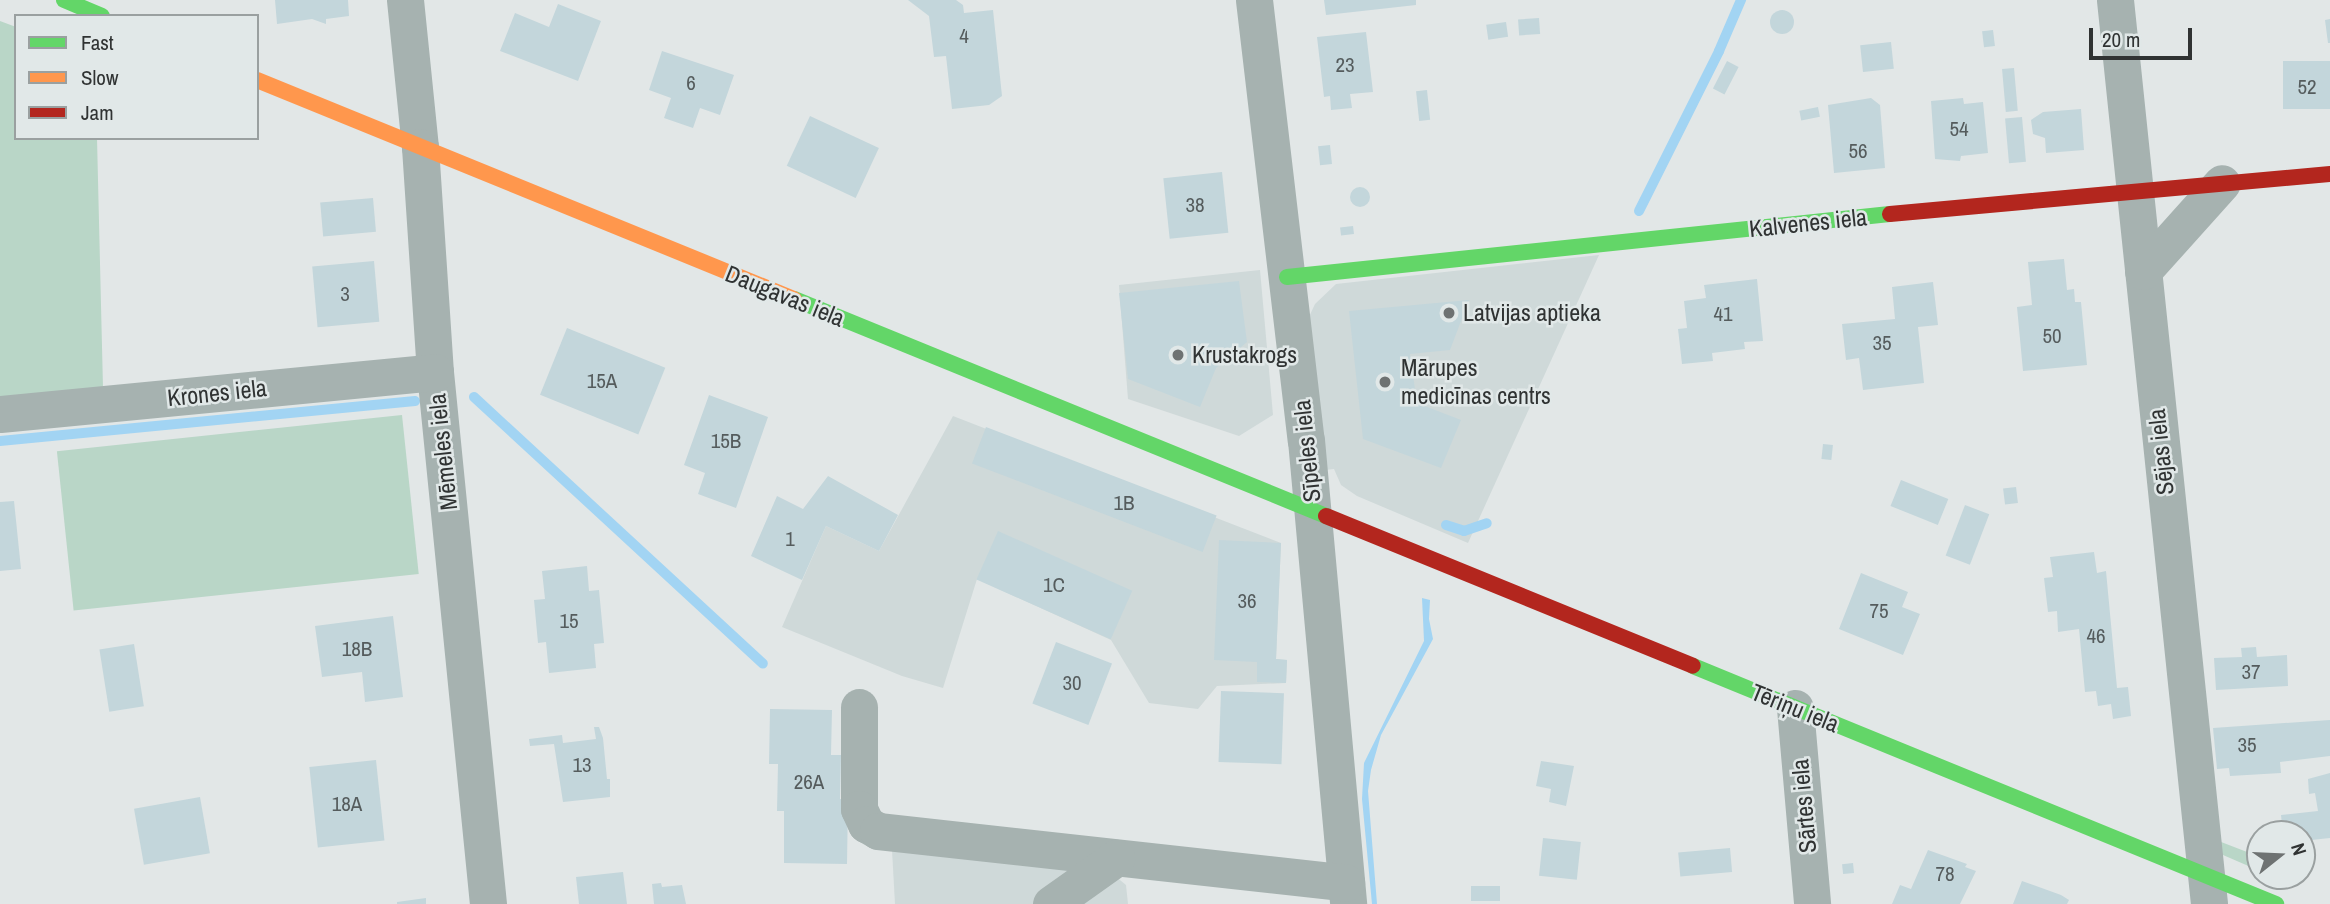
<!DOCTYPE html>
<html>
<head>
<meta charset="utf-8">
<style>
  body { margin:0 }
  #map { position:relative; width:2330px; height:904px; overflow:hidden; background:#e2e7e7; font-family:"Archivo Narrow",sans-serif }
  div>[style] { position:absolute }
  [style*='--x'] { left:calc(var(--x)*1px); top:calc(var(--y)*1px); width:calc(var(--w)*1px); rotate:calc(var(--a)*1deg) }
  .built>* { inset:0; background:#cfd9d9 }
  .green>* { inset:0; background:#b9d6c7; transform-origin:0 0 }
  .water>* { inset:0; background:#a2d4f3 }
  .stream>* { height:10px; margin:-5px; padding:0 5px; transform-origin:5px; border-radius:5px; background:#a2d4f3 }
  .building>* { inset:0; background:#c3d6db; transform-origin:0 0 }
  .round { border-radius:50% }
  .street>* { height:37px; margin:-18.5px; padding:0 18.5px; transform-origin:18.5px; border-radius:18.5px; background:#a6b2b0 }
  .fast>* { height:16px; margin:-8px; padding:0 8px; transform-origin:8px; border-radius:8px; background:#63d668 }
  .slow>* { height:16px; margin:-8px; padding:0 8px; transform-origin:8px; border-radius:8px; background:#ff974d }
  .jam>* { height:16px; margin:-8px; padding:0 8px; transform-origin:8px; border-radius:8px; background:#b3261e }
  .dots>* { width:19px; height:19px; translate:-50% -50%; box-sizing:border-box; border:4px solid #e1e8e8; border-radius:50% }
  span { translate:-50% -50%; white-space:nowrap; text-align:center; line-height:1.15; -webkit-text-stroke:5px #e1e8e8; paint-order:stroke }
  .number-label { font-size:21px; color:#555c5d }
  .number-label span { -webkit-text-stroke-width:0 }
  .street-label { font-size:24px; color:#303333 }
  .poi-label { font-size:24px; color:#303333 }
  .left { translate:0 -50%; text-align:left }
  .legend { position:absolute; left:14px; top:14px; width:245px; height:126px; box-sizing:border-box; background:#e1e8e8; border:2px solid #9aa0a0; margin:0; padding:9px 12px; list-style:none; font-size:21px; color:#303333 }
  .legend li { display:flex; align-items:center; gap:14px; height:35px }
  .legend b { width:35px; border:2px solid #9aa0a0 }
  .north { position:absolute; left:2246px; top:820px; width:70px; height:70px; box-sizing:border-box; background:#e1e8e8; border:2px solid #9aa0a0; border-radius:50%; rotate:72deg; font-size:19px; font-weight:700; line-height:28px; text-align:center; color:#303333 }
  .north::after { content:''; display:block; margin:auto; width:24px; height:32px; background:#6e7272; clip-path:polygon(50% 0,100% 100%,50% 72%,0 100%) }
  .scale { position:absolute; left:2089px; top:28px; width:103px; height:32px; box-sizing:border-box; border:4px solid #303333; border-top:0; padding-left:9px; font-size:21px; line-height:24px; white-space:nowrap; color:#303333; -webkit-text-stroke:5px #e1e8e8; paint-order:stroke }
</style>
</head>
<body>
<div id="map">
  <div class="built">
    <div style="clip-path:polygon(1599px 255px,1468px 543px,1357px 496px,1341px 485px,1334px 469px,1325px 470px,1308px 319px,1315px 304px,1336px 284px)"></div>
    <div style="clip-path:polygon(1260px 270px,1273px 415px,1239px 436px,1128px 399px,1119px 285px)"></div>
    <div style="clip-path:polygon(953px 416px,1281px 543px,1276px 659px,1287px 660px,1286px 683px,1217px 686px,1198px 709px,1149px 703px,1111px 640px,977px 579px,943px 688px,902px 676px,782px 627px,826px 526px,879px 551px)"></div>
    <div style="clip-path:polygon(892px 850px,1091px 856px,1126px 885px,1128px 904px,895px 904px)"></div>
  </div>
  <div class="green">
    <div style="clip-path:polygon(0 21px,16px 27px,16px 138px,97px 138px,103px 388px,0 398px)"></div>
    <div style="left:402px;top:415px;width:160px;height:347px;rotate:84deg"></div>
    <div style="clip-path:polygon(2216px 840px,2260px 857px,2260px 871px,2223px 855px,2217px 849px)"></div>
  </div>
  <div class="water">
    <div style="clip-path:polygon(1422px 598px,1430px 600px,1429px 619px,1433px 639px,1381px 735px,1371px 770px,1368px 791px,1377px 904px,1372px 904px,1362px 799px,1364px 763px,1424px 641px)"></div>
  </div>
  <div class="stream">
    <div style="--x:1639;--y:211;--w:179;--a:-63.4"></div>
    <div style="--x:1719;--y:51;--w:56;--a:-66.7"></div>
    <div style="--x:474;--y:397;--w:393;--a:42.7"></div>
    <div style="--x:0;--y:441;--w:417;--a:-5.5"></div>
    <div style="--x:1446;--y:525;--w:19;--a:18"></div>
    <div style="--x:1464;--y:531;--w:24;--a:-19"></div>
  </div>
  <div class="building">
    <div style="clip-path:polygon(275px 0,348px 0,349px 16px,326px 19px,326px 24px,312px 19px,277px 24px)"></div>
    <div style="clip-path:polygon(908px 0,956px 0,963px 5px,964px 13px,993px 10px,1002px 96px,989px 105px,952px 109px,946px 56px,934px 57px,929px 16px)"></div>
    <div style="clip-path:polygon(1324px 0,1416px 0,1416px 5px,1326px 15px)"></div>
    <div style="clip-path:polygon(558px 4px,601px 21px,578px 81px,500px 51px,515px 13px,549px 27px)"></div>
    <div class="round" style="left:1770px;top:10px;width:24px;height:24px"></div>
    <div style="left:1539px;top:18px;width:16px;height:21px;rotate:86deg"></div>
    <div style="clip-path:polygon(2330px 19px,2330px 43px,2328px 43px,2325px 20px)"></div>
    <div style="left:1506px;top:22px;width:15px;height:20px;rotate:82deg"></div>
    <div style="left:1993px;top:30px;width:16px;height:11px;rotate:83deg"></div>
    <div style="clip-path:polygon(1366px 32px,1373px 92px,1350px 94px,1352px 108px,1331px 110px,1330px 96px,1324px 97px,1317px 37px)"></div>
    <div style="left:1891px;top:42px;width:27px;height:31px;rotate:84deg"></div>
    <div style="clip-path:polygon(662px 51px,734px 75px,720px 115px,700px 108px,693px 128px,664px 118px,671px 98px,649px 90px)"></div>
    <div style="left:1727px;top:61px;width:13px;height:31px;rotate:27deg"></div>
    <div style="left:2330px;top:61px;width:48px;height:47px;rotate:90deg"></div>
    <div style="left:2014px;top:68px;width:43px;height:12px;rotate:85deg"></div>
    <div style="left:1427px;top:90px;width:30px;height:11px;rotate:84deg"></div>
    <div style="clip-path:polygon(1871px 98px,1880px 105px,1885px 168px,1834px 173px,1828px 105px)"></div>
    <div style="clip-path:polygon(1963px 98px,1964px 104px,1983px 102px,1988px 153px,1961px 156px,1960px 161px,1935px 159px,1931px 101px)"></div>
    <div style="left:1818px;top:107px;width:10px;height:19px;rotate:79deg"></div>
    <div style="clip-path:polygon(2081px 109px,2084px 150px,2046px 153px,2045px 138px,2033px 134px,2031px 120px,2043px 112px)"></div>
    <div style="left:810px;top:116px;width:76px;height:55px;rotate:25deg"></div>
    <div style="left:2022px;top:117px;width:45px;height:17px;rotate:85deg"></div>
    <div style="left:1330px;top:145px;width:19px;height:12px;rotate:84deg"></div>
    <div style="left:1222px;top:172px;width:61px;height:59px;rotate:84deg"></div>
    <div class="round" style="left:1350px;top:187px;width:20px;height:20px"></div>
    <div style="left:373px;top:198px;width:34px;height:53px;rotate:85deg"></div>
    <div style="left:1353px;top:226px;width:8px;height:13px;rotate:83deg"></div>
    <div style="clip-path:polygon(2064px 259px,2067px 290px,2074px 289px,2075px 302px,2081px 302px,2087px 365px,2023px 371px,2017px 307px,2032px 305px,2028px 262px)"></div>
    <div style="left:374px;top:261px;width:61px;height:62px;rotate:85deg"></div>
    <div style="clip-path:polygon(1757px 279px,1763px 341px,1744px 342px,1745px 349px,1712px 353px,1713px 361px,1682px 364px,1678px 329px,1687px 328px,1684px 301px,1706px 298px,1704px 285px)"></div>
    <div style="clip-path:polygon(1239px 281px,1247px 342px,1216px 368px,1200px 407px,1128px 379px,1119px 293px)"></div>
    <div style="clip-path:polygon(1933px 282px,1938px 325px,1918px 327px,1924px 383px,1863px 390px,1859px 358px,1846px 360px,1842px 324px,1895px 319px,1892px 287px)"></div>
    <div style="clip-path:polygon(1469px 300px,1450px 350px,1410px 354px,1417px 403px,1461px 420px,1441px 468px,1363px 439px,1349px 311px)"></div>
    <div style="left:567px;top:328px;width:106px;height:72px;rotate:22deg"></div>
    <div style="clip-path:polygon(709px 395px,768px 417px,736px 508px,698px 494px,705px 473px,684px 465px)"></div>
    <div style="left:986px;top:427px;width:247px;height:39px;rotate:21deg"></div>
    <div style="left:1823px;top:444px;width:10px;height:15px;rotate:6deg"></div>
    <div style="clip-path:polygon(828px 476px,898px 515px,879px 551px,826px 526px,802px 580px,751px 556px,777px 496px,803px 509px)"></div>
    <div style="left:1901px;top:480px;width:51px;height:28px;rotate:22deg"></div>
    <div style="left:2016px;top:487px;width:16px;height:13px;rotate:83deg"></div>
    <div style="clip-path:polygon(14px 501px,21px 569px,0 571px,0 502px)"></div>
    <div style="left:1965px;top:505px;width:26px;height:54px;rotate:21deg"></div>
    <div style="left:998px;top:531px;width:147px;height:53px;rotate:24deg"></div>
    <div style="clip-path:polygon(1219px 540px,1281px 543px,1276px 659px,1287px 660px,1286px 683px,1257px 682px,1257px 662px,1214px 660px)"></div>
    <div style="clip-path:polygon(2094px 552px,2097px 573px,2106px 571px,2117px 688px,2128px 687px,2131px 716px,2113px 719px,2111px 704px,2098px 706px,2096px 691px,2085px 692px,2079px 629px,2058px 632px,2057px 611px,2048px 612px,2044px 578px,2053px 577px,2050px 557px)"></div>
    <div style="clip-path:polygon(587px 566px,589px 591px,599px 590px,604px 643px,594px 644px,596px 668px,549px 673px,546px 642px,538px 643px,534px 600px,545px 599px,542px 571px)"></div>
    <div style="clip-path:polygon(1861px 573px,1908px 592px,1902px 607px,1920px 614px,1903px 655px,1839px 629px)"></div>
    <div style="clip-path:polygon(393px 616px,403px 697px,365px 702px,362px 672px,322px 677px,315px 626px)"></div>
    <div style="left:1056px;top:642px;width:60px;height:66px;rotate:21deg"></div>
    <div style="left:134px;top:644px;width:63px;height:35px;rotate:81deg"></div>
    <div style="clip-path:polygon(2256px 647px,2257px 657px,2287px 655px,2288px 686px,2216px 690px,2214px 658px,2242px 657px,2241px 648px)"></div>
    <div style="left:1221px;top:691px;width:63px;height:71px;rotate:2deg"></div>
    <div style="clip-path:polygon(770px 709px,832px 710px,831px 755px,841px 755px,840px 799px,848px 800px,847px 864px,784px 863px,784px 811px,777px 811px,778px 764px,769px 764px)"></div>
    <div style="clip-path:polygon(2330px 720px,2330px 756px,2280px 762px,2281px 773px,2230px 776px,2229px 768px,2217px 769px,2213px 728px)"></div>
    <div style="clip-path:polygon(594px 727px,599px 727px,603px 738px,607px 779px,610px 779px,610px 797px,563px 802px,554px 744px,530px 746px,529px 739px,562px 735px,563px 743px,596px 739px)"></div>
    <div style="left:376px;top:760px;width:81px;height:67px;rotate:84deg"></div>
    <div style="clip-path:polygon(1541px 761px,1574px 766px,1566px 806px,1549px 802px,1551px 789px,1536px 786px)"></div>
    <div style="clip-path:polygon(2330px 773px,2330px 838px,2302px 841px,2302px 834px,2283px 834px,2281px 815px,2318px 811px,2315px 793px,2309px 794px,2308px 779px)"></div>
    <div style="left:200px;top:797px;width:57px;height:67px;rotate:80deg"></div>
    <div style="left:1543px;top:838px;width:38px;height:38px;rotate:6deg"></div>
    <div style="left:1730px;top:848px;width:24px;height:52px;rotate:85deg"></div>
    <div style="clip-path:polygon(1928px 850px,1967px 864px,1965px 867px,1976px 871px,1960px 904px,1892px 904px,1900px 885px,1911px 889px)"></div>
    <div style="left:1853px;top:863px;width:10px;height:11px;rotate:84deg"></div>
    <div style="clip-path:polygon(623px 872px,627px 904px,579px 904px,576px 877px)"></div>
    <div style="clip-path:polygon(2022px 881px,2061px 895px,2069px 900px,2067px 904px,2013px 904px)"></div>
    <div style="clip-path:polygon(661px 883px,662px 887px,682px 885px,686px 904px,654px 904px,652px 884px)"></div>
    <div style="left:1471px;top:886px;width:29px;height:15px"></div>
    <div style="clip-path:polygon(426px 898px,426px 904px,397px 904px,397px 902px)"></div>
  </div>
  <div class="street">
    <div style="--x:405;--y:0;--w:148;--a:84.2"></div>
    <div style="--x:420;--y:147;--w:225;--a:86.2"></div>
    <div style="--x:435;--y:372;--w:535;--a:84.31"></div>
    <div style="--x:1254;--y:0;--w:443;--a:83.3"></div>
    <div style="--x:1306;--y:440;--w:466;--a:84.8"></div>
    <div style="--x:2115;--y:0;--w:909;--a:84.06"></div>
    <div style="--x:2143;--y:271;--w:118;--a:-48.1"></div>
    <div style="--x:0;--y:414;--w:437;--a:-5.5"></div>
    <div style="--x:859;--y:707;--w:102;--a:90"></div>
    <div style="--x:859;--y:809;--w:17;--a:65"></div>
    <div style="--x:866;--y:824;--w:14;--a:30"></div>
    <div style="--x:878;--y:831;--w:471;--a:6.3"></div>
    <div style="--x:1795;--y:708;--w:197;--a:85"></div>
    <div style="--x:1051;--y:904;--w:80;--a:-35.3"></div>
  </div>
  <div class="fast">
    <div style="--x:64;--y:0;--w:41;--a:22.8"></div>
    <div style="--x:1287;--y:277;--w:606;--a:-5.96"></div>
    <div style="--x:794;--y:299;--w:575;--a:22.19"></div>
    <div style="--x:1693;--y:666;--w:630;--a:22.21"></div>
  </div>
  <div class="slow">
    <div style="--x:257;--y:80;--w:580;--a:22.19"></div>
  </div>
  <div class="jam">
    <div style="--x:1890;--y:214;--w:442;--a:-5.2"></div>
    <div style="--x:1326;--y:516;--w:396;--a:22.2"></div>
  </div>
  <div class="dots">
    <div style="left:1449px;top:313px;background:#6e7272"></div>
    <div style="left:1178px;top:355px;background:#6e7272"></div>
    <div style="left:1385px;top:382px;background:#6e7272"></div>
  </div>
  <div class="number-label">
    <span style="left:964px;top:36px">4</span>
    <span style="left:1345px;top:65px">23</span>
    <span style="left:691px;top:83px">6</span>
    <span style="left:2307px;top:87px">52</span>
    <span style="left:1959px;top:129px">54</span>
    <span style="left:1858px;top:151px">56</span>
    <span style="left:1195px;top:205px">38</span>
    <span style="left:345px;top:294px">3</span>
    <span style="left:1723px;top:314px">41</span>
    <span style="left:2052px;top:336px">50</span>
    <span style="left:1882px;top:343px">35</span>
    <span style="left:602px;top:381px">15A</span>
    <span style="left:726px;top:441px">15B</span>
    <span style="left:1124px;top:503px">1B</span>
    <span style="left:790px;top:539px">1</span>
    <span style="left:1054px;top:585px">1C</span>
    <span style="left:1247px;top:601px">36</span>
    <span style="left:1879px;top:611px">75</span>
    <span style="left:569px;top:621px">15</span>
    <span style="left:2096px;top:636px">46</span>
    <span style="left:357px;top:649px">18B</span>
    <span style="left:2251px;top:672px">37</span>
    <span style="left:1072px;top:683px">30</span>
    <span style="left:2247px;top:745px">35</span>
    <span style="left:582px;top:765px">13</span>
    <span style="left:809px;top:782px">26A</span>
    <span style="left:347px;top:804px">18A</span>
    <span style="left:1945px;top:874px">78</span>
  </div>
  <div class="street-label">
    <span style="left:1808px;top:223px;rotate:-6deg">Kalvenes iela</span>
    <span style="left:785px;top:296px;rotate:22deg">Daugavas iela</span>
    <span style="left:217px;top:393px;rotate:-6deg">Krones iela</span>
    <span style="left:1307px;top:451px;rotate:-96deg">Sīpeles iela</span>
    <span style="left:443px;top:452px;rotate:-96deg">Mēmeles iela</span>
    <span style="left:2161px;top:452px;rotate:-96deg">Sējas iela</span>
    <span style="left:1795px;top:708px;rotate:22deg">Tēriņu iela</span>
    <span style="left:1804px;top:806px;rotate:-95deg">Sārtes iela</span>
  </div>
  <div class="poi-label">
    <span class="left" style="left:1463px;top:313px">Latvijas aptieka</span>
    <span class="left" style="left:1192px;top:355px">Krustakrogs</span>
    <span class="left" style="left:1401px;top:382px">Mārupes<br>medicīnas centrs</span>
  </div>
  <ul class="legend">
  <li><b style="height:9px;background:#63d668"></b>Fast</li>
  <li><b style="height:9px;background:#ff974d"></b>Slow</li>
  <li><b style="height:9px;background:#b3261e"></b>Jam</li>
  </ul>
  <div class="north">N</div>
  <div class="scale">20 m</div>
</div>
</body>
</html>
